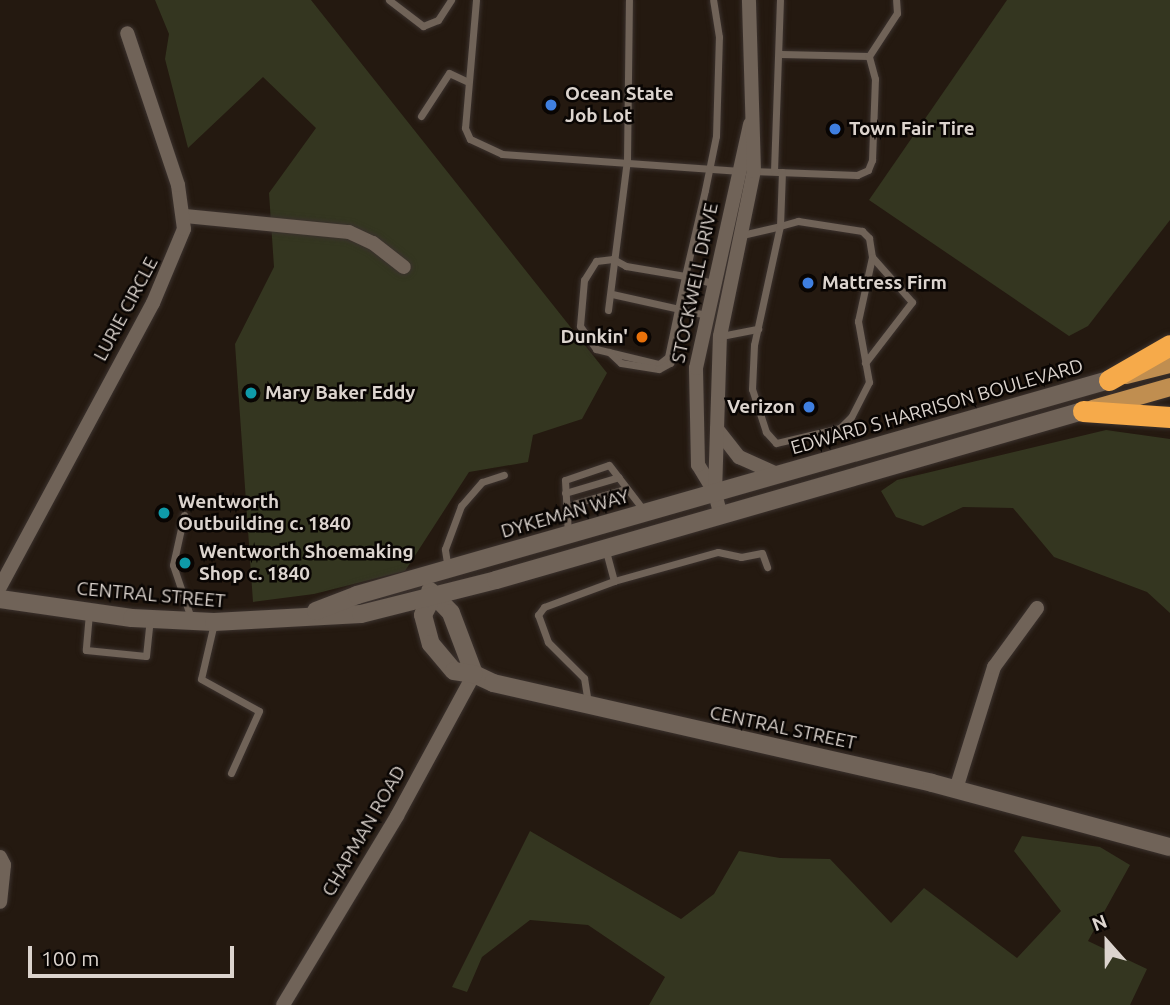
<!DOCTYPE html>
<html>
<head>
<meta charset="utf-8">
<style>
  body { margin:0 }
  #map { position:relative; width:1170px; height:1005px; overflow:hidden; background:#241910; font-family:Ubuntu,sans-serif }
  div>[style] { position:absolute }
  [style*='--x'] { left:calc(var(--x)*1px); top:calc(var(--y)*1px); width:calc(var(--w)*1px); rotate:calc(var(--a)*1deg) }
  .green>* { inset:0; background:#343620 }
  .roads { filter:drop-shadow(0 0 2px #3b322e) drop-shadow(0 0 2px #3b322e) }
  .lane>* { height:7px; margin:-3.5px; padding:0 3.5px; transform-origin:3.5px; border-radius:3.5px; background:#706358 }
  .street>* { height:14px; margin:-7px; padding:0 7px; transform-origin:7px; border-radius:7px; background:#706358 }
  .secondary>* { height:18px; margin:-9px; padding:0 9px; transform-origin:9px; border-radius:9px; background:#706358 }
  .primary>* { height:18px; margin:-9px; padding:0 9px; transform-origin:9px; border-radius:9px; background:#c08e50 }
  .highway>* { height:21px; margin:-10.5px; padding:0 10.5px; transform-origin:10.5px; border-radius:10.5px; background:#f6aa4a }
  .dots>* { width:19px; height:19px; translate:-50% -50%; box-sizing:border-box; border:4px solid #090503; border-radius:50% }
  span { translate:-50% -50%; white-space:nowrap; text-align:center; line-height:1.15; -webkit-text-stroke:5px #090503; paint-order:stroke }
  .poi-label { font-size:19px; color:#dcd4ce; font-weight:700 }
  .left { translate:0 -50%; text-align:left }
  .right { translate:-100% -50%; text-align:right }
  .street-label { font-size:19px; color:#dcd4ce }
  .north { position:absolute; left:1072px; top:907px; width:70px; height:70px; -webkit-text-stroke:5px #090503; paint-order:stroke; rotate:339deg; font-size:19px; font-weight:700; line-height:28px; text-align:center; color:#dcd4ce }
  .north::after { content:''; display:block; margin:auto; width:24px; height:32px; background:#dcd4ce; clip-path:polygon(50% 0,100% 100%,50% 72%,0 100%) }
  .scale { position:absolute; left:28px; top:946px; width:206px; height:32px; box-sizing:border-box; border:4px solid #dcd4ce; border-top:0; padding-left:9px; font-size:21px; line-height:24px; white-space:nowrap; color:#dcd4ce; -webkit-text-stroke:5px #090503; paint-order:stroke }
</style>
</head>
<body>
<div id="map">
  <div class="green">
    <div style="clip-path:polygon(155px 0,311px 0,607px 373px,582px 419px,533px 435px,528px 462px,469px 472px,405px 571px,314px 594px,253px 602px,235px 344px,274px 267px,269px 193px,316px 128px,263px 77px,188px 148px,165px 59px,169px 34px)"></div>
    <div style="clip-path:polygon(1007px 0,1170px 0,1170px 220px,1088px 326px,1069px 336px,869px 200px)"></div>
    <div style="clip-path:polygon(1106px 430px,1170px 439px,1170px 613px,1147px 592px,1054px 557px,1013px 508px,963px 507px,923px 526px,896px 517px,881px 491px,897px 480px)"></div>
    <div style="clip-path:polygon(530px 831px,681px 919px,714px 894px,739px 851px,780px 858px,830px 859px,891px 923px,924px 888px,1017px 958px,1061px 911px,1014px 851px,1022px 836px,1100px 847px,1130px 865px,1088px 941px,1147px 969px,1130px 1005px,649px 1005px,665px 977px,588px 925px,530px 920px,482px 957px,467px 992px,452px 987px)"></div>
  </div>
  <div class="roads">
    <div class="lane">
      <div style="--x:389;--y:0;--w:43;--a:37.4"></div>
      <div style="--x:423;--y:26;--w:16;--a:-22"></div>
      <div style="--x:438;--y:20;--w:24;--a:-57"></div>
      <div style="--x:476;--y:0;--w:128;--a:94.9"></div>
      <div style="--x:465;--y:128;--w:12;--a:66"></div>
      <div style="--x:470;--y:139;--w:35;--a:25"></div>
      <div style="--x:502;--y:154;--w:239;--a:4.1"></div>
      <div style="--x:781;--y:54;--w:88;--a:1.3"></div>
      <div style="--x:869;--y:56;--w:51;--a:-56.9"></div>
      <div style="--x:897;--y:13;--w:13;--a:-94"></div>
      <div style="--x:421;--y:116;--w:51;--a:-56.9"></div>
      <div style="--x:449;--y:73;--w:21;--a:25"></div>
      <div style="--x:752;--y:171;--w:105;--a:2.2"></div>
      <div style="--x:857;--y:175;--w:12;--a:-24"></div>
      <div style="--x:868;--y:170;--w:11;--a:-68"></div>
      <div style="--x:872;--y:160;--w:81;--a:-87.9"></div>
      <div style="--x:875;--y:79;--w:24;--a:-105"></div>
      <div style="--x:774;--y:171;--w:171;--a:-88"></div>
      <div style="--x:742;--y:235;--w:39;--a:-13"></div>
      <div style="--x:780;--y:226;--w:19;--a:-16"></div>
      <div style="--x:798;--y:221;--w:65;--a:8.9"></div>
      <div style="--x:862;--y:231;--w:10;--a:45"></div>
      <div style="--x:869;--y:238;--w:19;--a:81"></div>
      <div style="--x:872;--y:257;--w:66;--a:102.3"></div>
      <div style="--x:858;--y:321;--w:62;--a:79.8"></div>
      <div style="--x:869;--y:382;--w:39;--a:117"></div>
      <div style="--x:851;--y:417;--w:16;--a:135"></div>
      <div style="--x:840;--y:428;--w:66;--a:166.8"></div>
      <div style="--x:776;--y:443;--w:15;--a:-132"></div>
      <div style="--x:766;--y:432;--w:45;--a:-108"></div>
      <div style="--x:752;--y:389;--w:44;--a:-87.4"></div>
      <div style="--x:754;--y:345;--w:122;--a:-77.7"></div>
      <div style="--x:780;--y:226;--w:54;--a:-87.9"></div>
      <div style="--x:712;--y:283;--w:28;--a:-165"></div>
      <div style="--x:685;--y:276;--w:60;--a:-170.4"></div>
      <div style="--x:626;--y:266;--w:15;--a:-152"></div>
      <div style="--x:613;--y:259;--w:17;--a:173"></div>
      <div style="--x:596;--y:261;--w:22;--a:122"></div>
      <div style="--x:584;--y:280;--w:46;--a:95"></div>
      <div style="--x:580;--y:326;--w:28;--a:55"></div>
      <div style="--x:596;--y:349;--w:65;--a:13.4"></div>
      <div style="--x:659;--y:364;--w:11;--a:-38"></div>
      <div style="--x:668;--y:357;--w:83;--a:-78.1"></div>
      <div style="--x:685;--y:276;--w:88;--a:-76.9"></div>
      <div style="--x:705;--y:190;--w:55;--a:-78.5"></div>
      <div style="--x:716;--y:136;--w:99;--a:-88.3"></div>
      <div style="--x:719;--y:37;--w:37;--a:-99"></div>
      <div style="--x:612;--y:294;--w:96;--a:12.6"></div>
      <div style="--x:608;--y:310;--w:151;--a:-82.8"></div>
      <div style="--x:627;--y:160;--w:160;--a:-89.3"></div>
      <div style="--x:721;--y:336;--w:38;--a:-11"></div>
      <div style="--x:609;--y:352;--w:16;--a:43"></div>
      <div style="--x:621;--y:363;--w:38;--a:9"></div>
      <div style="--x:659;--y:369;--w:13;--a:-29"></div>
      <div style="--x:670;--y:363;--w:7;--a:-74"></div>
      <div style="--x:865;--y:363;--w:77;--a:-52.4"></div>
      <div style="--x:912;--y:302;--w:60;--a:-131.6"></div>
      <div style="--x:565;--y:493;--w:56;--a:-16.5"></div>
      <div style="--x:566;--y:506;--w:61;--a:-16.1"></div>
      <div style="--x:184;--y:515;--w:51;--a:102.4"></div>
      <div style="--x:173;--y:565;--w:59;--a:71.3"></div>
      <div style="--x:568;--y:534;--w:54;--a:-93.2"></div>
      <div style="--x:565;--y:480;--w:46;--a:-18.8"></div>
      <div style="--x:609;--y:465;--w:59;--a:52.5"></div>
      <div style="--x:448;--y:569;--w:20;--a:-99"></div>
      <div style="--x:445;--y:549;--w:46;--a:-69.6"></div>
      <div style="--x:461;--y:506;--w:32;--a:-49"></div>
      <div style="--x:482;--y:482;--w:23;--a:-18"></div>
      <div style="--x:614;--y:581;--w:108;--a:-15.6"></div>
      <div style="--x:718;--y:552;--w:24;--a:12"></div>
      <div style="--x:741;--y:557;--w:21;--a:-11"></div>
      <div style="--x:762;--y:553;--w:15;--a:70"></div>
      <div style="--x:89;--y:613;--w:37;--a:95"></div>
      <div style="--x:86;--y:650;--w:60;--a:5.7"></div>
      <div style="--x:146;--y:656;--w:36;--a:-84"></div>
      <div style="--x:214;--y:623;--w:57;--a:103.1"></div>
      <div style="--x:201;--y:679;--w:66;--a:28.9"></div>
      <div style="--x:259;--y:711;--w:68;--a:114.3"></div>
      <div style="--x:588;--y:703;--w:25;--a:-99"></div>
      <div style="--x:584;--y:678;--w:51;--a:-135"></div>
      <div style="--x:548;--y:642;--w:29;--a:-110"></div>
      <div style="--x:538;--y:615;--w:10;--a:-53"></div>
      <div style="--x:544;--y:607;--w:75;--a:-20.4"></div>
      <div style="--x:614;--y:581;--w:31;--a:-105"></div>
    </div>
    <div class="street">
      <div style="--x:185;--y:216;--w:165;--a:5.6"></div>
      <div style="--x:349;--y:232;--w:26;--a:25"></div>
      <div style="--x:373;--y:243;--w:39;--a:38"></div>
      <div style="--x:717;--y:429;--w:36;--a:52"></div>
      <div style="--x:739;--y:457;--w:42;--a:24.1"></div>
      <div style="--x:715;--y:493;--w:33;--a:-121"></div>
      <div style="--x:698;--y:465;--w:97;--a:-91.2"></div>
      <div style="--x:696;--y:368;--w:250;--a:-77.5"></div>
      <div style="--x:721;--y:516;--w:24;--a:-105"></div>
      <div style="--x:715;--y:493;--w:157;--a:-88.2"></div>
      <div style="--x:720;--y:336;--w:168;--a:-78.4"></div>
      <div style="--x:754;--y:171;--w:171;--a:-91.7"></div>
      <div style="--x:0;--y:587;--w:323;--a:-61.7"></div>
      <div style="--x:153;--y:303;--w:80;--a:-67.3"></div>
      <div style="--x:184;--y:229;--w:44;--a:-97.8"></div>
      <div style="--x:178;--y:185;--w:160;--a:-108.5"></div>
      <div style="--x:956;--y:789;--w:128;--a:-72.7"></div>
      <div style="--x:994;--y:667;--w:73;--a:-53.9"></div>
      <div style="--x:0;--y:857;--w:9;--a:63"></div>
      <div style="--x:4;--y:865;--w:37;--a:96"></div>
      <div style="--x:283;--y:1005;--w:221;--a:-58.9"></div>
      <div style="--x:397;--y:816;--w:162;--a:-61.5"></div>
    </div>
    <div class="secondary">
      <div style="--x:430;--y:591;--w:30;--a:46"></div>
      <div style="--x:451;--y:613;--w:65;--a:69.3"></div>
      <div style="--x:474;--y:674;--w:21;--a:25"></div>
      <div style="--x:493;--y:683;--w:450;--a:12.8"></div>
      <div style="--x:932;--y:783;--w:246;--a:15.1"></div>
      <div style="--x:432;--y:598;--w:19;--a:118"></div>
      <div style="--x:423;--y:615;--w:30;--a:75"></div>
      <div style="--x:431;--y:644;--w:35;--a:50"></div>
      <div style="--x:454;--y:671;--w:20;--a:9"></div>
      <div style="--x:0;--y:599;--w:133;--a:8.2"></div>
      <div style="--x:132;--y:618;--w:82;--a:2.8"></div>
      <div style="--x:214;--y:622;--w:147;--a:-3.1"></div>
      <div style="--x:361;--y:614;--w:139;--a:-14.1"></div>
      <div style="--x:496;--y:580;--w:611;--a:-16.06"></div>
      <div style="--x:316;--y:611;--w:44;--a:-21.3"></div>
      <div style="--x:357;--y:595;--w:782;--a:-15.96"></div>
    </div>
    <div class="primary">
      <div style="--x:1126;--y:375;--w:45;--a:-14"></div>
      <div style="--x:1093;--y:409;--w:80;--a:-15.9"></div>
    </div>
    <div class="highway">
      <div style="--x:1109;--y:380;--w:70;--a:-29.8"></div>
      <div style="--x:1083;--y:411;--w:87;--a:3.9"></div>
    </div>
  </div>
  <div class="dots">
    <div style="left:551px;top:105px;background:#3f7fe0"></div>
    <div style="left:835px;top:129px;background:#3f7fe0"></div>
    <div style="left:808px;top:283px;background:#3f7fe0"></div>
    <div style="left:642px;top:337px;background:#e8710a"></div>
    <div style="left:251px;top:393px;background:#0f9aa8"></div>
    <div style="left:809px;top:407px;background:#3f7fe0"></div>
    <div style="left:164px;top:513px;background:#0f9aa8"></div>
    <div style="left:185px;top:563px;background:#0f9aa8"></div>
  </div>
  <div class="poi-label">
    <span class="left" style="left:565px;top:105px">Ocean State<br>Job Lot</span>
    <span class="left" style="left:849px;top:129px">Town Fair Tire</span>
    <span class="left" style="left:822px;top:283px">Mattress Firm</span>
    <span class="right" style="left:628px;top:337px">Dunkin'</span>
    <span class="left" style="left:265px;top:393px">Mary Baker Eddy</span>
    <span class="right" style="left:795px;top:407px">Verizon</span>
    <span class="left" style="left:178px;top:513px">Wentworth<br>Outbuilding c. 1840</span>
    <span class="left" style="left:199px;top:563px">Wentworth Shoemaking<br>Shop c. 1840</span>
  </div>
  <div class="street-label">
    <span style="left:695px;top:283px;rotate:-78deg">STOCKWELL DRIVE</span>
    <span style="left:126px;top:309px;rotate:-62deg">LURIE CIRCLE</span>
    <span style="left:937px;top:407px;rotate:-16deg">EDWARD S HARRISON BOULEVARD</span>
    <span style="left:565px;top:514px;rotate:-16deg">DYKEMAN WAY</span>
    <span style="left:151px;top:595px;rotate:5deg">CENTRAL STREET</span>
    <span style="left:783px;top:728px;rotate:12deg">CENTRAL STREET</span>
    <span style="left:364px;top:831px;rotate:-60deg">CHAPMAN ROAD</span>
  </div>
  <div class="north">N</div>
  <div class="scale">100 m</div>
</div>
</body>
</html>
